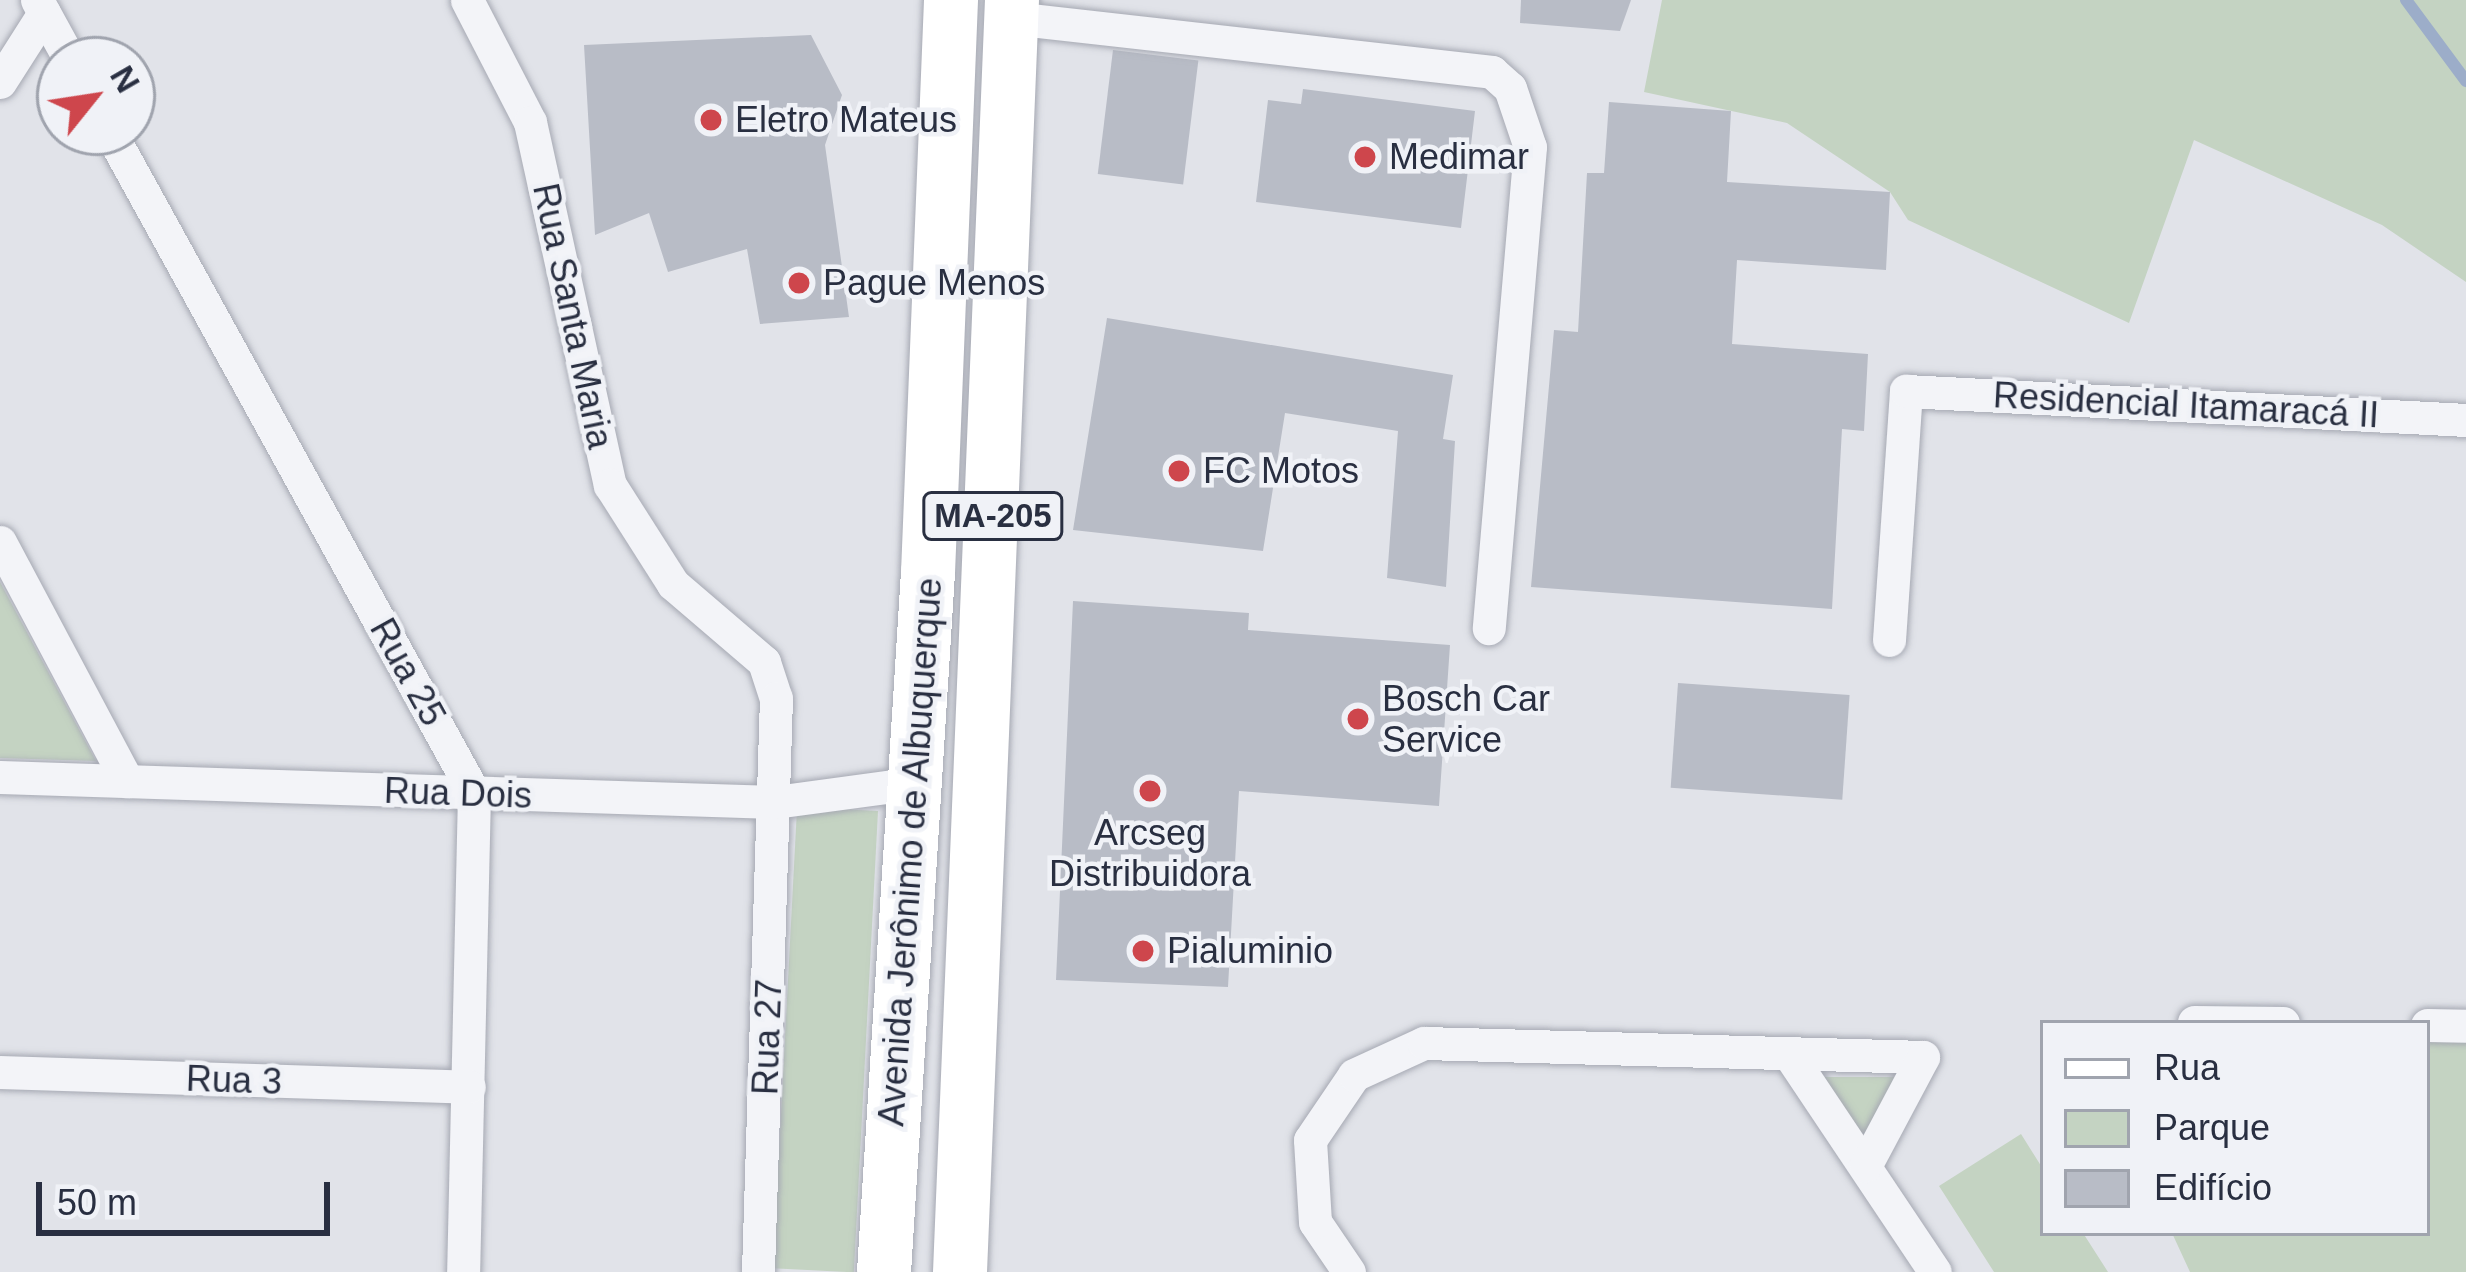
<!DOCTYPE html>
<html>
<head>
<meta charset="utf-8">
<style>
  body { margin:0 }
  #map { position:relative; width:2466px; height:1272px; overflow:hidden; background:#e1e3e9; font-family:Helvetica,sans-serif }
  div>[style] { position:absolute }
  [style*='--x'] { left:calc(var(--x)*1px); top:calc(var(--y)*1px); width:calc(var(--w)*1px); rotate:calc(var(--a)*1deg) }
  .green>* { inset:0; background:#c4d3c2; transform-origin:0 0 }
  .stream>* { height:12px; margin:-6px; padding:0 6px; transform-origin:6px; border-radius:6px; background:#9cadc9 }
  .building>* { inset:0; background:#b8bcc6; transform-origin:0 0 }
  .roads { filter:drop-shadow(0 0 3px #a6a9b3) drop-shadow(0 0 3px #a6a9b3) }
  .street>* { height:33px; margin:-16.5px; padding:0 16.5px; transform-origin:16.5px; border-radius:16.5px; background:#f3f4f8 }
  .primary>* { height:54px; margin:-27px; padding:0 27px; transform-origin:27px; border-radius:27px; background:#fff }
  .dots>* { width:33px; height:33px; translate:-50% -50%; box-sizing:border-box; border:6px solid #f0f2f7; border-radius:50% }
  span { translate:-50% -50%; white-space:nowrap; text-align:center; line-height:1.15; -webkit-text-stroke:9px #f0f2f7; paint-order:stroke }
  .shield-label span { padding:3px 9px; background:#f0f2f7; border:3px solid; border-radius:9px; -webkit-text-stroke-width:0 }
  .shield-label { font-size:33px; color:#292f41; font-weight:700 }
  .poi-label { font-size:36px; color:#292f41 }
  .left { translate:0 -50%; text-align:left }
  .street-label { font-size:36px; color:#292f41 }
  .legend { position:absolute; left:2040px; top:1020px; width:390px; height:216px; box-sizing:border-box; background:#f0f2f7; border:3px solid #a0a4ae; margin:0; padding:15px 21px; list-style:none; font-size:36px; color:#292f41 }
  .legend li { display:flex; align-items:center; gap:24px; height:60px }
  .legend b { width:60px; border:3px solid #a0a4ae }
  .north { position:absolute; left:36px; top:36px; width:120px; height:120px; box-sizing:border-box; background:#f0f2f7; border:3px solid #a0a4ae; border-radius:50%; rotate:60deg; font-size:33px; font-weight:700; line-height:48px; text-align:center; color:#292f41 }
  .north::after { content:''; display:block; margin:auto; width:42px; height:54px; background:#ce464c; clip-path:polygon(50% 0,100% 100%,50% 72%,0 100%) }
  .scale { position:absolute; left:36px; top:1182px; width:294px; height:54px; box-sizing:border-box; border:6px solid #292f41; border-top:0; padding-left:15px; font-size:36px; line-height:42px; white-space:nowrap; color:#292f41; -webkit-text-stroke:9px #f0f2f7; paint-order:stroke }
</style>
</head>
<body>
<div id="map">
  <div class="green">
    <div style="clip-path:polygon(1662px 0,2466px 0,2466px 282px,2382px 225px,2194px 140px,2129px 323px,1908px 220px,1890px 192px,1787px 123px,1644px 92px)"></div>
    <div style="clip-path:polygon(0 582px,96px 761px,0 758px)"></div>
    <div style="left:878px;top:811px;width:462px;height:81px;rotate:93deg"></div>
    <div style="clip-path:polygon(2427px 1035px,2466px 1036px,2466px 1272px,2190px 1272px,2172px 1233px,2427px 1233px)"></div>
    <div style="clip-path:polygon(1815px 1077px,1894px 1077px,1865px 1155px)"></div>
    <div style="clip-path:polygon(2021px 1134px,2043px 1169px,2043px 1233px,2083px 1233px,2108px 1272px,1994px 1272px,1939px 1186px)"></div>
  </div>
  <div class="stream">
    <div style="--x:2406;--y:0;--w:101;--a:53.5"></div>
  </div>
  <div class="building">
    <div style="clip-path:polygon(1521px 0,1631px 0,1620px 31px,1520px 23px)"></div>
    <div style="clip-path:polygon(811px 35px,842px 95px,825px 145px,849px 317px,760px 324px,747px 249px,668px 272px,649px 213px,595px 235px,584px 45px)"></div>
    <div style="left:1113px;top:50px;width:86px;height:125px;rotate:7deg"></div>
    <div style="clip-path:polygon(1303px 89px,1475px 111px,1461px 228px,1256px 202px,1268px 100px,1301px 104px)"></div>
    <div style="clip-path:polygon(1609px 102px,1731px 111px,1727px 182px,1890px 192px,1886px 270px,1737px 260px,1732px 344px,1868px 354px,1864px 431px,1842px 429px,1832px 609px,1531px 587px,1554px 330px,1578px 332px,1587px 173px,1604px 173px)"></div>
    <div style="clip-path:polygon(1107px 318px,1453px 375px,1443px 439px,1455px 441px,1446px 587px,1387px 578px,1398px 431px,1285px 413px,1263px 551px,1073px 530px)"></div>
    <div style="clip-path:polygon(1073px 601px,1249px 613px,1248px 630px,1450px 645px,1439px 806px,1239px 791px,1228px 987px,1056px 980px)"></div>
    <div style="left:1678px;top:683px;width:172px;height:105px;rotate:4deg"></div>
  </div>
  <div class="roads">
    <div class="street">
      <div style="--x:37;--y:0;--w:68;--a:61.2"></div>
      <div style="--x:467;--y:0;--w:137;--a:62.7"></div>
      <div style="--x:530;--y:122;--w:372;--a:77.6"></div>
      <div style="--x:610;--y:485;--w:117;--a:57.5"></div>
      <div style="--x:673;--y:584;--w:120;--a:40.6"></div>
      <div style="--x:764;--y:662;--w:38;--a:72"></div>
      <div style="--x:776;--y:698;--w:574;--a:91.8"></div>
      <div style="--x:1012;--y:18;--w:483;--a:6.4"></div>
      <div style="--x:1492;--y:72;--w:24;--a:42"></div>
      <div style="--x:1510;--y:88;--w:62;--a:71.3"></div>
      <div style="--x:1530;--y:147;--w:483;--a:94.9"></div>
      <div style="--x:0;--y:82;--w:82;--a:-57.5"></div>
      <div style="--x:110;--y:132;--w:755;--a:61.16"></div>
      <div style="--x:474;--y:793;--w:479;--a:91.3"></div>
      <div style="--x:0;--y:542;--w:271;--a:62"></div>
      <div style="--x:1889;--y:640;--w:250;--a:-86.1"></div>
      <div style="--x:1906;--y:391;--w:561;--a:2.96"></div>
      <div style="--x:0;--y:777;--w:775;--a:1.85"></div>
      <div style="--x:775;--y:802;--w:141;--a:-7.7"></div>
      <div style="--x:2194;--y:1022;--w:89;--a:0.6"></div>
      <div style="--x:2427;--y:1025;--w:39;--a:1"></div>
      <div style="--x:1789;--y:1054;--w:262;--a:56.2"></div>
      <div style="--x:0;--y:1072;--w:469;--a:1.8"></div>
      <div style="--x:1349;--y:1272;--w:60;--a:-124.2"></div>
      <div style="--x:1315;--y:1222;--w:82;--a:-93.5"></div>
      <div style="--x:1310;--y:1140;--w:78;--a:-55.9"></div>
      <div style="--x:1354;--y:1075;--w:77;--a:-24.6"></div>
      <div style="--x:1424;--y:1043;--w:499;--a:1.6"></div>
      <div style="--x:1923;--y:1057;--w:123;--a:118"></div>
    </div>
    <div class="primary">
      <div style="--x:884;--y:1272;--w:700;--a:-86.4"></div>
      <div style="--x:928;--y:573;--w:573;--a:-87.7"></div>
      <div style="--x:960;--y:1272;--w:1273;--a:-87.66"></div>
    </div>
  </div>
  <div class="dots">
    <div style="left:711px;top:120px;background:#ce464c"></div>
    <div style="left:1365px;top:157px;background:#ce464c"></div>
    <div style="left:799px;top:283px;background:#ce464c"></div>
    <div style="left:1179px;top:471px;background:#ce464c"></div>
    <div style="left:1358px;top:719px;background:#ce464c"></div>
    <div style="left:1150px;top:791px;background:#ce464c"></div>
    <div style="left:1143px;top:951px;background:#ce464c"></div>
  </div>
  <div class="shield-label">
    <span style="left:993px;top:516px">MA-205</span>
  </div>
  <div class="poi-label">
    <span class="left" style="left:735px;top:120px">Eletro Mateus</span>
    <span class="left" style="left:1389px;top:157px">Medimar</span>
    <span class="left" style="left:823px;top:283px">Pague Menos</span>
    <span class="left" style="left:1203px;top:471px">FC Motos</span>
    <span class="left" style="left:1382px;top:719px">Bosch Car<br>Service</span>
    <span style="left:1150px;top:853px">Arcseg<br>Distribuidora</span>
    <span class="left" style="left:1167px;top:951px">Pialuminio</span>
  </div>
  <div class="street-label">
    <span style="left:573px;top:316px;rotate:78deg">Rua Santa Maria</span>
    <span style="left:2186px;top:405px;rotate:3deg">Residencial Itamaracá II</span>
    <span style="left:408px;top:672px;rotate:61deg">Rua 25</span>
    <span style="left:458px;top:793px;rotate:2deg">Rua Dois</span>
    <span style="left:910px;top:852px;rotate:-86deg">Avenida Jerônimo de Albuquerque</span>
    <span style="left:767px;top:1037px;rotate:-88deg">Rua 27</span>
    <span style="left:234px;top:1080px;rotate:2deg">Rua 3</span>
  </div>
  <ul class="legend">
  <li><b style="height:15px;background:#fff"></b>Rua</li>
  <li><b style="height:33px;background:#c4d3c2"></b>Parque</li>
  <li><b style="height:33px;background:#b8bcc6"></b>Edifício</li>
  </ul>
  <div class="north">N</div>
  <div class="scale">50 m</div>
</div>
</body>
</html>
